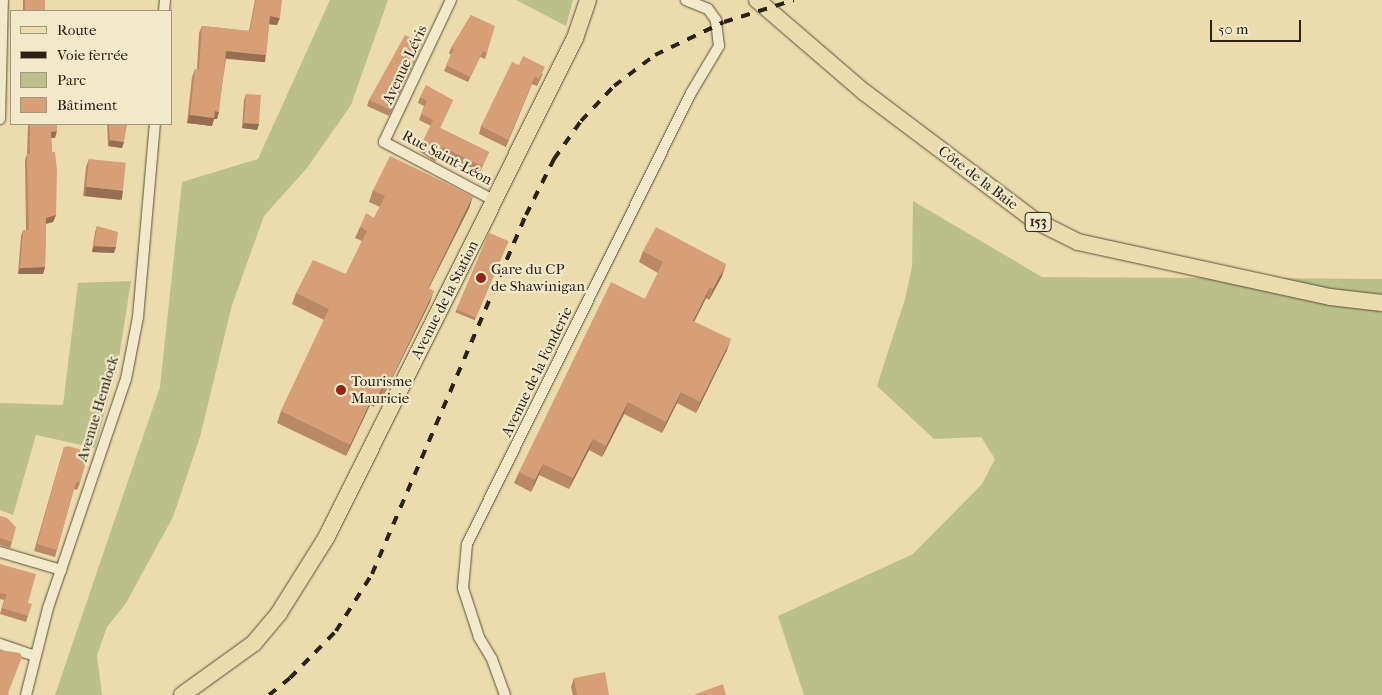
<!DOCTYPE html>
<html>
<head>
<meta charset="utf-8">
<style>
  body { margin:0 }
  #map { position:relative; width:1382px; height:695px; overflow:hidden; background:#ebdbad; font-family:"IM FELL French Canon",serif }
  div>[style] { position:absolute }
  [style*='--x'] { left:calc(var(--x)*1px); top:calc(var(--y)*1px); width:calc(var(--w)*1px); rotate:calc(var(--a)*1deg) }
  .green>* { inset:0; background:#bac088 }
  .roads { filter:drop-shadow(0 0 1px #5b503c) drop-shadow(0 0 1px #5b503c) }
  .minor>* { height:10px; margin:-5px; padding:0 5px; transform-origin:5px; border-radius:5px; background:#f2e8ca }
  .primary>* { height:16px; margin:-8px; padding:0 8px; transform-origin:8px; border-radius:8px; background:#ebdbad }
  .rail>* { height:4px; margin-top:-2px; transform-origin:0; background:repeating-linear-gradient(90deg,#2b2116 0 9px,transparent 0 18px) }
  .wall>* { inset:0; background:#b98966; transform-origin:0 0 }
  .shaded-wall>* { inset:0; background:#966f53; transform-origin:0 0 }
  .building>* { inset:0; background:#d79f77; transform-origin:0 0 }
  .dots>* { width:14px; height:14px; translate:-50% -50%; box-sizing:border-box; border:2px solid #f2e8ca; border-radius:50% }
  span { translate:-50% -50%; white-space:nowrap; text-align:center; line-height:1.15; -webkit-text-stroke:4.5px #f2e8ca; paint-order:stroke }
  .shield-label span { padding:1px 4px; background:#f2e8ca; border:1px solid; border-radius:4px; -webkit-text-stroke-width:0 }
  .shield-label { font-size:14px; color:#2b2116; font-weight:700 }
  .street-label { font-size:15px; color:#2b2116 }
  .poi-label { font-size:15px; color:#2b2116 }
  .left { translate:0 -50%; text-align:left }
  .legend { position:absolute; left:10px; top:10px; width:162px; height:115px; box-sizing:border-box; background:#f2e8ca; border:1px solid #a29882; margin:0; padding:6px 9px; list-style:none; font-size:15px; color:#2b2116 }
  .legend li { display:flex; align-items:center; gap:10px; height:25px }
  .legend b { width:25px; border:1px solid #a29882 }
  .scale { position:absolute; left:1210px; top:20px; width:91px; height:22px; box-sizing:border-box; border:2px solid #2b2116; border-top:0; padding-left:6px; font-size:15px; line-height:18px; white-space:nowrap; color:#2b2116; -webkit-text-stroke:4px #f2e8ca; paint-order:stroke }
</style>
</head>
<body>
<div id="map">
  <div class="green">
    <div style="clip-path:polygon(330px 0,388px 0,351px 105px,307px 168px,264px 216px,232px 305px,200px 437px,173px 517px,126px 603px,107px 627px,97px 655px,102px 695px,55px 695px,160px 387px,182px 182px,258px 159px)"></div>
    <div style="clip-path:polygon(516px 0,573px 0,566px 26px)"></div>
    <div style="clip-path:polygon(913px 201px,1042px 277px,1382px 279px,1382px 695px,804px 695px,778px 616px,913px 554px,982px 484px,995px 459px,981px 437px,934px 439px,877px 386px,905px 299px,912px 267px)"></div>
    <div style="clip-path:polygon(131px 281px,118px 364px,95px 448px,36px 435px,13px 515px,0 510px,0 403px,63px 405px,78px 283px)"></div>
  </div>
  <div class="roads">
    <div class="minor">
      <div style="--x:451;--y:0;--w:157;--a:115.3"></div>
      <div style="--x:384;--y:142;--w:126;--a:28"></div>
      <div style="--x:164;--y:11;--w:11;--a:-85"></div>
      <div style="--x:0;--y:119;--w:119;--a:-88.6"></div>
      <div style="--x:0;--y:552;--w:64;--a:16.4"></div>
      <div style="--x:0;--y:644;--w:37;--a:19"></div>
      <div style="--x:26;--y:695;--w:90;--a:-75.8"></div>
      <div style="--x:48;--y:608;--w:242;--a:-71.2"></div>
      <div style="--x:126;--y:379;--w:63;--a:-79"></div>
      <div style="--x:138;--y:317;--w:194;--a:-85"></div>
      <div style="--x:505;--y:695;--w:38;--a:-110"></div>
      <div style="--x:492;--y:659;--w:26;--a:-121"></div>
      <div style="--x:479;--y:637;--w:52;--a:-108.1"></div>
      <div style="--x:463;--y:588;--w:44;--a:-84.8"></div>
      <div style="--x:467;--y:544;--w:504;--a:-63.59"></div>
      <div style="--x:691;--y:93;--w:55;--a:-59.2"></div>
      <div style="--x:719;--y:46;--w:26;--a:-97"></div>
      <div style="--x:716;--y:20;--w:14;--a:-126"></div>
      <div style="--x:708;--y:9;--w:24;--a:-158"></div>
    </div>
    <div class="primary">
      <div style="--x:757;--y:0;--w:141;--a:40.7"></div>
      <div style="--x:864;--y:92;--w:213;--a:37"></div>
      <div style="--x:1034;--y:220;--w:49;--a:26.6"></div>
      <div style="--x:1078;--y:242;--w:258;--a:12.3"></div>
      <div style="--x:1330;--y:297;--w:52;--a:6.6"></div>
      <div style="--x:182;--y:695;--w:89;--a:-35.8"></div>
      <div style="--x:254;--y:643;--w:39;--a:-50"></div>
      <div style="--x:279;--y:613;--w:89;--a:-57.9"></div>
      <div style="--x:326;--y:538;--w:559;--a:-63.53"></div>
      <div style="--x:575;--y:38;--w:40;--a:-71.1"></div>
    </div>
  </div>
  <div class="rail">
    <div style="--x:269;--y:695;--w:27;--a:-39"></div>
    <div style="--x:290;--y:678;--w:66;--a:-45.6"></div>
    <div style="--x:336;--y:631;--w:67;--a:-57.7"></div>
    <div style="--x:372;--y:574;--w:391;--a:-66.8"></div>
    <div style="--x:526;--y:215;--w:63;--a:-63.4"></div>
    <div style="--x:554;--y:159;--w:47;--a:-54.6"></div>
    <div style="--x:581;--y:121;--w:48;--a:-46.7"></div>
    <div style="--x:614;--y:86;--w:51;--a:-37.1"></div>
    <div style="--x:655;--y:55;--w:76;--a:-25.6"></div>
    <div style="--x:724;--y:22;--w:73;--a:-17.4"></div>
  </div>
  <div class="wall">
    <div style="left:23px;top:0;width:22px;height:11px"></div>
    <div style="clip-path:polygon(255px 0,282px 0,277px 25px,269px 24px,266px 55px,263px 62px,226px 59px,217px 119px,214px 119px,212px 126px,187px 123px,192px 77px,195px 69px,197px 69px,199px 33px,202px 26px,249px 31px)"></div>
    <div style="clip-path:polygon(471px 15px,487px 53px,485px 59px,480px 57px,468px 82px,444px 71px,451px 55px,449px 53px,451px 48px)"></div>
    <div style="clip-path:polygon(420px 49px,389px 116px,367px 106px,369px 100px)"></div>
    <div style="clip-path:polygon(519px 65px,543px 74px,537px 86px,532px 84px,506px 147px,479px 134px,481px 126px)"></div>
    <div style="clip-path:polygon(246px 94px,259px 124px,257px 130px,242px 128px,244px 100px)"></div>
    <div style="clip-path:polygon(420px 97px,453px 100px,440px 128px,489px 152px,480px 172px,440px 153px,435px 162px,419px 151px,431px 126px,419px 120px,424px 106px,418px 103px)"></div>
    <div style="clip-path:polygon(28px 124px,57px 124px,55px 138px,51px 138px,52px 152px,56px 215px,53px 222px,46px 224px,45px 267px,43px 274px,18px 274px,21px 236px,23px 230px,26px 230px,25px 160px,27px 154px)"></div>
    <div style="clip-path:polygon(107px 124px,127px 124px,122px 148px,108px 146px)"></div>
    <div style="clip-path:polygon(89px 159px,123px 191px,120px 200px,83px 196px,86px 167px)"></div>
    <div style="clip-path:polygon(373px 190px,473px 196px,469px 208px,429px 288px,430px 302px,384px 395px,381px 394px,374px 407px,370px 405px,346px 456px,277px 423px,281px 411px,324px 320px,292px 304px,296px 293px,346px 274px,362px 241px,355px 238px,360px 227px,374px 218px,380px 207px,369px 202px)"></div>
    <div style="clip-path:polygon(97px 226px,114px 253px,92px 252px,95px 232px)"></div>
    <div style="left:489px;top:233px;width:21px;height:86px;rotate:23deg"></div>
    <div style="clip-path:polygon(643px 251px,722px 276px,709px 300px,706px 298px,694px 322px,727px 350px,696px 413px,677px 403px,662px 433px,624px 414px,602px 457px,589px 450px,569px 489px,539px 475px,531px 492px,514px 483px,519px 472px,645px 299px,658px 273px,639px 262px)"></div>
    <div style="clip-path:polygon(64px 447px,80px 483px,77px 490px,74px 489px,55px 557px,34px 551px)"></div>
    <div style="clip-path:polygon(0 516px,12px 542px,10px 548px,0 545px)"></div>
    <div style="clip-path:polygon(0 564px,28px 603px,28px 616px,26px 622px,0 614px,4px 600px,0 599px)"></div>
    <div style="clip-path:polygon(574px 678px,609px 695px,573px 695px,571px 687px)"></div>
  </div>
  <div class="shaded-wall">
    <div style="clip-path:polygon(270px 16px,280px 18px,277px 25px,267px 24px)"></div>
    <div style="clip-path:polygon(422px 44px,420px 49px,389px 116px,391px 110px)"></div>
    <div style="left:226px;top:51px;width:40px;height:7px;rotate:6deg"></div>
    <div style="clip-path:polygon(215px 111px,219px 112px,217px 119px,214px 119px,212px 126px,187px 123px,190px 115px)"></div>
    <div style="clip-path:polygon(244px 123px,259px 124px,257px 130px,242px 128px)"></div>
    <div style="clip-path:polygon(57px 131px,55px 138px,49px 138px,51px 132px)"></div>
    <div style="clip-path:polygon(110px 140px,124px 142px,122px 148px,108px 146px)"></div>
    <div style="left:86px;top:187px;width:37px;height:9px;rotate:6deg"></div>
    <div style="clip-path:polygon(473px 196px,469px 208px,423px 299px,428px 288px)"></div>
    <div style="clip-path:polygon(56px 215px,53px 222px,44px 224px,46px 218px)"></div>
    <div style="clip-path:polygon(94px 246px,116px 247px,114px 253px,92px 252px)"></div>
    <div style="clip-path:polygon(726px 264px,722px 276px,709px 300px,713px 289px)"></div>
    <div style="clip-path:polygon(45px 267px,43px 274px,18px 274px,20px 268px)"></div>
    <div style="clip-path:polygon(710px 287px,706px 298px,689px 332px,693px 321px)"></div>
    <div style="clip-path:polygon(434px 291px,430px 302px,384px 395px,389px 384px)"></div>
    <div style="clip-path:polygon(731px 339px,727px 350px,696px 413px,700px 402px)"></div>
    <div style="clip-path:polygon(385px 382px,381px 394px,374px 407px,378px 396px)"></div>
    <div style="clip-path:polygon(681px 392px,677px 403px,662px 433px,666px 422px)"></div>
    <div style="clip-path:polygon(374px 394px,370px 405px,346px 456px,350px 445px)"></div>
    <div style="clip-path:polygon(628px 402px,624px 414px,602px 457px,606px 446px)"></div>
    <div style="clip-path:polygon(593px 439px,589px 450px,569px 489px,573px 478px)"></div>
    <div style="clip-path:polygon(543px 464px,539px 475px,531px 492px,535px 480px)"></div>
  </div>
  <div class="building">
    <div style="left:25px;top:0;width:20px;height:11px"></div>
    <div style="clip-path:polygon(256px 0,282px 0,280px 18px,270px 16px,266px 55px,226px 51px,219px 112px,215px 111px,214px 118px,190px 115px,195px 69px,199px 69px,202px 26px,250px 31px)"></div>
    <div style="clip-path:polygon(471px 15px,495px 26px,487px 53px,483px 51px,470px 77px,446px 65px,454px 49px,451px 48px)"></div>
    <div style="clip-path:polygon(405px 35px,422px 44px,391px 110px,369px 100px)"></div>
    <div style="clip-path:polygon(523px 56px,545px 67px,539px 79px,535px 76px,508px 140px,481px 126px,512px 62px,519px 65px)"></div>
    <div style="clip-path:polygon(426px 85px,453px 100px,440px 128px,489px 152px,482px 166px,442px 147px,438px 156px,421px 145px,433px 120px,421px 114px,427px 101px,420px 97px)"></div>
    <div style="left:246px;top:94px;width:15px;height:29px;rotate:4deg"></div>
    <div style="clip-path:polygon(30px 124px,57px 124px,57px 131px,51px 132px,52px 152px,55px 152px,57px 170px,56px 215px,46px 218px,45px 267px,20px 268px,23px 230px,29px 230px,27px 154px,30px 154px)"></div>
    <div style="clip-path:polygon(109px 124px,127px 124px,124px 142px,110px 140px)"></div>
    <div style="clip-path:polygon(390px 156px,473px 196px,428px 288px,434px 291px,389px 384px,385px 382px,378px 396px,374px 394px,350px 445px,281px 411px,329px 309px,296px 293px,313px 260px,346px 274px,367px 231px,360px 227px,366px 213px,374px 218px,385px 196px,373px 190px)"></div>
    <div style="left:89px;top:159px;width:37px;height:28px;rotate:6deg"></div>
    <div style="clip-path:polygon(97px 226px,118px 232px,116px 247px,94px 246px)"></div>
    <div style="clip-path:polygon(656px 227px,726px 264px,713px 289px,710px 287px,693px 321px,731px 339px,700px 402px,681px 392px,666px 422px,628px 402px,606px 446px,593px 439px,573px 478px,543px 464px,535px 480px,519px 472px,611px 282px,645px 299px,663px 262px,643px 251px)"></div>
    <div style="left:489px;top:233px;width:21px;height:83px;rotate:23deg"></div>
    <div style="clip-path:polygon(68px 446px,85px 451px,88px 455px,80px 483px,76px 482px,57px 550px,37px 544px,64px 447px)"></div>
    <div style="clip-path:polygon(0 516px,7px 518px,16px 527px,12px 542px,0 538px)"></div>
    <div style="clip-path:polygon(0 564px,36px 574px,28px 603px,32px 604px,28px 616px,2px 608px,7px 594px,0 593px)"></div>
    <div style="clip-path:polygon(0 650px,20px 653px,22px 657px,8px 693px,9px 695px,0 695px)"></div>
    <div style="clip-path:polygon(605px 672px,609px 695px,577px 695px,574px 678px)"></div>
    <div style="clip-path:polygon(723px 684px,726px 695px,693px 695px)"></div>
  </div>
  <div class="dots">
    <div style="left:481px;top:278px;background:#8f2418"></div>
    <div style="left:341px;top:390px;background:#8f2418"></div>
  </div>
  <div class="shield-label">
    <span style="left:1038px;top:222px">153</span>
  </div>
  <div class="street-label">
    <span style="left:405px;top:65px;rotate:-65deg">Avenue Lévis</span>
    <span style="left:447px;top:158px;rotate:28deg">Rue Saint-Léon</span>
    <span style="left:978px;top:178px;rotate:37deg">Côte de la Baie</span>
    <span style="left:445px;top:300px;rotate:-63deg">Avenue de la Station</span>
    <span style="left:537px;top:372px;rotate:-64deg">Avenue de la Fonderie</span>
    <span style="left:98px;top:409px;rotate:-73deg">Avenue Hemlock</span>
  </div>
  <div class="poi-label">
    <span class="left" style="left:491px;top:278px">Gare du CP<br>de Shawinigan</span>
    <span class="left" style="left:351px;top:390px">Tourisme<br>Mauricie</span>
  </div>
  <ul class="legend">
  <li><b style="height:6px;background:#ebdbad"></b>Route</li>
  <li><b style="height:6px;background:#2b2116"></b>Voie ferrée</li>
  <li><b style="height:14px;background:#bac088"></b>Parc</li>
  <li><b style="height:14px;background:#d79f77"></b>Bâtiment</li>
  </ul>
  <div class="scale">50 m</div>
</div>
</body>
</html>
